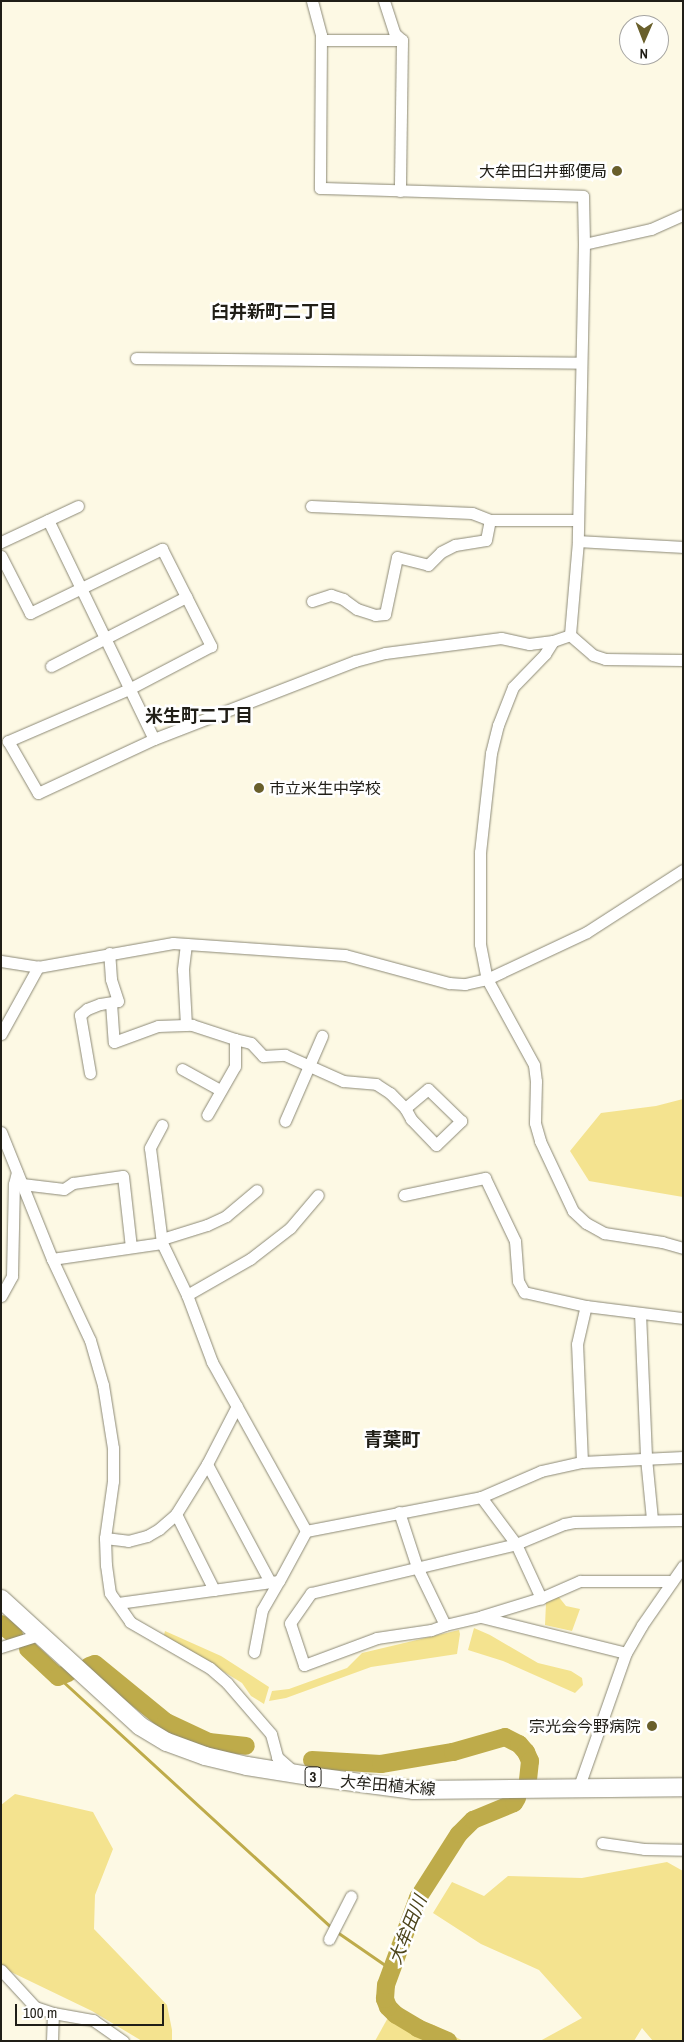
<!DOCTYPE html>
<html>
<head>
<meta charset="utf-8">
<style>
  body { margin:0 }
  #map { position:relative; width:684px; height:2042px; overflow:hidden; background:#fdf9e4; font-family:"Archivo Narrow","Noto Sans JP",sans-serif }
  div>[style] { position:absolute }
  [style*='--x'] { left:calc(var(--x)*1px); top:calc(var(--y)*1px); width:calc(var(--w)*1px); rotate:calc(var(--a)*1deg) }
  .green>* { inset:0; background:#f4e38f }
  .stream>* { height:3px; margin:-1.5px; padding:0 1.5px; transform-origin:1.5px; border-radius:1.5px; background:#beab4a }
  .river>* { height:18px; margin:-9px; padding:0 9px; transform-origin:9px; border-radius:9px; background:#beab4a }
  .roads { filter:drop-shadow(0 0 1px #8c8976) drop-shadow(0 0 1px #8c8976) }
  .minor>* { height:11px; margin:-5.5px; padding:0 5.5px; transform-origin:5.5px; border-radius:5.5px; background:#fff }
  .primary>* { height:18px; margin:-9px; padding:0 9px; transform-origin:9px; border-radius:9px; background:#fff }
  .dots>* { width:14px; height:14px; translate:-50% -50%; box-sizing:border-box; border:2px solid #fff; border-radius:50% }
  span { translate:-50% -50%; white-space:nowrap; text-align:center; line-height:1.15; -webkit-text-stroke:5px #fff; paint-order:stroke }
  .shield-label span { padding:1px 4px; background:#fff; border:1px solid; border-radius:4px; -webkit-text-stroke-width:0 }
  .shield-label { font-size:15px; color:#201e17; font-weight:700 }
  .poi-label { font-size:16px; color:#201e17 }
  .right { translate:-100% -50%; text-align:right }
  .left { translate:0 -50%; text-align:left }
  .street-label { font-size:16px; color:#201e17 }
  .neighbourhood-label { font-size:18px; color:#201e17; font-weight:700 }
  .water-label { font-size:18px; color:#4b431a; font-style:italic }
  .quarter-label { font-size:19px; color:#201e17; font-weight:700 }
  .frame { position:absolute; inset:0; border:2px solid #201e17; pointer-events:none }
  .north { position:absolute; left:619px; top:15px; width:50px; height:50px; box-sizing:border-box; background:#fff; border:1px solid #a6a5a2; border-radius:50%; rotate:181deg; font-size:14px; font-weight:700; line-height:20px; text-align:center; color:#201e17 }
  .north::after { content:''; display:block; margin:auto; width:18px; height:22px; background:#695f2b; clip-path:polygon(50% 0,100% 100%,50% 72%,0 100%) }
  .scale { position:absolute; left:15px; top:2004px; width:149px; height:22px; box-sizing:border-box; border:2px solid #201e17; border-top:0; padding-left:6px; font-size:15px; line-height:18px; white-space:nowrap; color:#201e17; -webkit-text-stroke:4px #fff; paint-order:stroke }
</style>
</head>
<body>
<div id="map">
  <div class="green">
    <div style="clip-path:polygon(683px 1099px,683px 1197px,589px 1181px,570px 1151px,601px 1113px,656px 1106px)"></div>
    <div style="clip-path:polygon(558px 1596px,566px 1606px,580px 1609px,572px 1631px,545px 1625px,546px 1603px)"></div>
    <div style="clip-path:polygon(474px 1628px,490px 1635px,538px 1663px,571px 1671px,582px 1678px,583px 1685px,575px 1693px,503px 1661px,468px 1650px)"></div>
    <div style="clip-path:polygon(459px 1630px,460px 1634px,457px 1654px,371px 1667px,286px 1698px,269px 1701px,272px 1691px,289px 1689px,347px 1668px,362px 1653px)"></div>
    <div style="clip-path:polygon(165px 1631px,221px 1656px,269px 1687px,264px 1704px,251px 1696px,242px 1683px,164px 1635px)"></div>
    <div style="clip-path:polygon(15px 1794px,93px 1812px,113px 1849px,95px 1895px,94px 1929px,167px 2005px,172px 2030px,172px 2041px,142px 2041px,92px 2011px,9px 1971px,1px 1964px,1px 1805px)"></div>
    <div style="clip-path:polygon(667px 1862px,683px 1871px,683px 2041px,653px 2041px,642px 2028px,634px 2041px,540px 2041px,582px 2018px,539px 1970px,481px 1944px,433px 1913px,452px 1882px,484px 1896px,508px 1876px,582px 1878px)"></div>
    <div style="clip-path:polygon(390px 2014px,434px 2025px,463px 2041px,375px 2041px)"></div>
  </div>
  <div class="stream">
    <div style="--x:58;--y:1677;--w:372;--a:42.5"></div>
    <div style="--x:337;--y:1932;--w:67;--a:34.6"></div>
  </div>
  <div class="river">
    <div style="--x:1;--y:1624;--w:17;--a:40"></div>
    <div style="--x:28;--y:1649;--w:41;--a:43"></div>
    <div style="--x:58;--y:1677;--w:11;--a:-22"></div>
    <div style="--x:89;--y:1666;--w:6;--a:-18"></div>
    <div style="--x:95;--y:1664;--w:92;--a:39.2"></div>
    <div style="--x:166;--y:1722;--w:47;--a:24.9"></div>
    <div style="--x:209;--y:1742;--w:37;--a:6"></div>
    <div style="--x:312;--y:1760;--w:69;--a:3.3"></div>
    <div style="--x:381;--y:1764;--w:73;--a:-9.5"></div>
    <div style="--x:453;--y:1752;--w:54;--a:-16.1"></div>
    <div style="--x:505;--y:1737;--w:16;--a:27"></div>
    <div style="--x:519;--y:1744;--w:11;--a:49"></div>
    <div style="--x:526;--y:1752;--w:10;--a:66"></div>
    <div style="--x:530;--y:1761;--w:18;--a:96"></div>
    <div style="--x:448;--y:2041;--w:33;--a:-157"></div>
    <div style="--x:418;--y:2028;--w:26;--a:-149"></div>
    <div style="--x:396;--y:2015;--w:11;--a:-135"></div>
    <div style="--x:388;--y:2007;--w:9;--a:-111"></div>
    <div style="--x:385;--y:1999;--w:14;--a:-86"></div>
    <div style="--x:386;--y:1985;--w:93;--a:-69.8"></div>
    <div style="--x:418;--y:1898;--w:76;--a:-57.4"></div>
    <div style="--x:459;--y:1834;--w:20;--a:-45"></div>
    <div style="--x:473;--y:1820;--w:44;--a:-22.5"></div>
    <div style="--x:514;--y:1803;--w:6;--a:-59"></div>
  </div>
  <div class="roads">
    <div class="minor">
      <div style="--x:312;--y:1;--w:35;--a:75"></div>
      <div style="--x:321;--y:35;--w:153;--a:90.4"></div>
      <div style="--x:320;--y:188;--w:263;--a:1.7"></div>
      <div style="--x:583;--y:196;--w:48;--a:88.8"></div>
      <div style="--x:584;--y:244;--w:297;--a:91.2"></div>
      <div style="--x:578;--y:541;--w:94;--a:94.9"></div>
      <div style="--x:384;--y:1;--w:35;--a:72"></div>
      <div style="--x:395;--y:34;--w:9;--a:41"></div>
      <div style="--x:321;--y:40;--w:81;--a:0"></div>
      <div style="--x:402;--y:40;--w:151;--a:90.8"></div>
      <div style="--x:584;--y:244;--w:69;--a:-12.6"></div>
      <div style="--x:651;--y:229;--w:35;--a:-24"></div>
      <div style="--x:136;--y:358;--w:445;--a:0.6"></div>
      <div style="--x:311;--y:506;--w:161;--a:2.5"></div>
      <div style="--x:472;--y:513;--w:19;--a:21"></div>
      <div style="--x:490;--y:520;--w:88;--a:0"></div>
      <div style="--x:48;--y:520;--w:243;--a:64.2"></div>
      <div style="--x:578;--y:541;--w:105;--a:3.3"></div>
      <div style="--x:1;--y:542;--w:85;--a:-25.1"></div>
      <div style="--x:1;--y:556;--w:64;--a:63"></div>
      <div style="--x:30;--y:613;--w:147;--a:-25.9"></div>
      <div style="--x:162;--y:549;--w:109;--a:63.2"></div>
      <div style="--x:211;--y:646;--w:93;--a:152.3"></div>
      <div style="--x:129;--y:689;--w:132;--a:156.7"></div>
      <div style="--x:8;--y:741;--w:60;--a:60"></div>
      <div style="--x:38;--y:793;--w:128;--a:-25"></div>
      <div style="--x:154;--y:739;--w:216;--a:-21.2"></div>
      <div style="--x:355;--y:661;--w:31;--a:-15"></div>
      <div style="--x:385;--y:653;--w:117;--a:-7.4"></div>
      <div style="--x:501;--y:638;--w:29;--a:12"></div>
      <div style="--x:529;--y:644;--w:24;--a:-7"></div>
      <div style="--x:553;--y:641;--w:18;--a:-19"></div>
      <div style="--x:312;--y:601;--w:20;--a:-18"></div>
      <div style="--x:331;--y:595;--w:13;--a:18"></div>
      <div style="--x:343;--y:599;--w:17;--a:36"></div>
      <div style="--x:357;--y:609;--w:19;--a:18"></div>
      <div style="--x:375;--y:615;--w:10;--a:-6"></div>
      <div style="--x:385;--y:614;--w:58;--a:-78.1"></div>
      <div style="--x:397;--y:557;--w:32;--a:14"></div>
      <div style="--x:428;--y:565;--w:18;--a:-45"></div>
      <div style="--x:441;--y:552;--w:16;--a:-27"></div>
      <div style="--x:455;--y:545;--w:31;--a:-9"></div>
      <div style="--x:486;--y:540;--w:20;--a:-79"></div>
      <div style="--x:570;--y:635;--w:30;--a:41"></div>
      <div style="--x:593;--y:655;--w:13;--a:18"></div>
      <div style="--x:605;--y:659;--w:78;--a:0.7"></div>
      <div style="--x:553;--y:641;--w:15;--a:122"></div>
      <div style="--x:545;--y:654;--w:46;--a:134.1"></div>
      <div style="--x:513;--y:687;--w:41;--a:111.5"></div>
      <div style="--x:498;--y:725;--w:29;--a:104"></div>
      <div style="--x:491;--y:753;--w:100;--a:96.3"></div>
      <div style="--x:480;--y:852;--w:92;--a:90"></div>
      <div style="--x:480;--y:944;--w:36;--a:79"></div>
      <div style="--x:487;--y:979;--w:98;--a:61.3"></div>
      <div style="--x:534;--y:1065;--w:16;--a:83"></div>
      <div style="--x:536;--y:1081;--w:42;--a:91.4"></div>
      <div style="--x:535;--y:1123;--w:19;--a:74"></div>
      <div style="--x:540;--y:1141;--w:77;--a:64.8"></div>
      <div style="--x:573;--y:1211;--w:18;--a:43"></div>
      <div style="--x:586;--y:1223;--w:21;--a:29"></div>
      <div style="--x:604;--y:1233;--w:59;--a:8.8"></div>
      <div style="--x:662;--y:1242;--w:22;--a:16"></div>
      <div style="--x:51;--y:666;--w:152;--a:-27.1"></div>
      <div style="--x:186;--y:944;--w:26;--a:97"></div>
      <div style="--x:183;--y:970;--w:55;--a:86.9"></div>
      <div style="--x:1;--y:961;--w:37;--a:9"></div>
      <div style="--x:38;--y:967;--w:137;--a:-10.1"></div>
      <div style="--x:173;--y:943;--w:172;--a:4"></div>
      <div style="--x:345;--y:955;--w:108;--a:15.1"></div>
      <div style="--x:449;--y:983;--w:16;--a:4"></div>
      <div style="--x:465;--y:984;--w:23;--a:-13"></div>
      <div style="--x:487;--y:979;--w:110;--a:-25.2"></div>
      <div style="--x:587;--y:932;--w:114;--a:-32.9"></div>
      <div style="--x:111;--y:1003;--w:39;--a:86"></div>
      <div style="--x:114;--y:1042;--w:47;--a:-20"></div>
      <div style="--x:158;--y:1026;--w:34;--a:-2"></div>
      <div style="--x:192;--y:1025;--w:45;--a:18"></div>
      <div style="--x:235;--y:1039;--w:27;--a:90"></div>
      <div style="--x:235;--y:1066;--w:56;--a:119.7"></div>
      <div style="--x:1;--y:1034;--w:77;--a:-61.1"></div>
      <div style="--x:235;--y:1039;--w:16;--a:14"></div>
      <div style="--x:251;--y:1043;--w:18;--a:47"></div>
      <div style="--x:263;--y:1056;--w:22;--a:-3"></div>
      <div style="--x:285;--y:1055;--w:64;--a:24.1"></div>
      <div style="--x:343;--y:1081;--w:33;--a:5"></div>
      <div style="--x:376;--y:1084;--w:17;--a:33"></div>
      <div style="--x:390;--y:1093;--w:21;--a:45"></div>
      <div style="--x:405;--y:1108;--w:13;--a:61"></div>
      <div style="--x:411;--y:1119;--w:36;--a:46"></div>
      <div style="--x:436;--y:1145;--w:35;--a:-44"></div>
      <div style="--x:461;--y:1121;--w:46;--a:-135.9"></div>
      <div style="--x:428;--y:1089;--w:30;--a:140"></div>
      <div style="--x:182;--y:1069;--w:43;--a:28.9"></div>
      <div style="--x:90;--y:1073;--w:59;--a:-99.8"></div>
      <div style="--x:80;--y:1015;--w:9;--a:-41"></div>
      <div style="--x:87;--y:1009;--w:14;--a:-21"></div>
      <div style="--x:100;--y:1004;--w:18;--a:-9"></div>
      <div style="--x:118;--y:1001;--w:23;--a:-108"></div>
      <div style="--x:111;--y:979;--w:26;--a:-94"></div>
      <div style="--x:285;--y:1121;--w:93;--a:-66.5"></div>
      <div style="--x:162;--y:1125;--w:26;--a:118"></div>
      <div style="--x:150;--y:1148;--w:96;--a:82.8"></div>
      <div style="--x:162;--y:1243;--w:58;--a:64.3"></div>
      <div style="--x:187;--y:1295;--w:72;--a:69.5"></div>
      <div style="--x:212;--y:1362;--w:193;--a:60.9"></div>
      <div style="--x:1;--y:1132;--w:137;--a:68.1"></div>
      <div style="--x:52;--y:1259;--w:89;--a:64.9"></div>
      <div style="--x:90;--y:1340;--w:47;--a:73.9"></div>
      <div style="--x:103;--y:1385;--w:64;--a:81"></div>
      <div style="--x:113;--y:1448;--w:33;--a:90"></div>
      <div style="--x:113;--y:1481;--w:58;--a:98"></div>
      <div style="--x:105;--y:1538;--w:27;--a:88"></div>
      <div style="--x:106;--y:1565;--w:28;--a:82"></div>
      <div style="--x:110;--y:1593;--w:35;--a:55"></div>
      <div style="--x:130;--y:1622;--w:92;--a:29.9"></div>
      <div style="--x:210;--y:1668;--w:23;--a:41"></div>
      <div style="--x:227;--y:1683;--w:67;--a:49.2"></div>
      <div style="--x:271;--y:1734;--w:24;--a:75"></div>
      <div style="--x:277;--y:1757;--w:23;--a:41"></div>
      <div style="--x:22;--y:1184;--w:42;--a:6.8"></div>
      <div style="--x:64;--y:1189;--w:11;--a:-34"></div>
      <div style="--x:73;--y:1183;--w:50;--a:-8"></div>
      <div style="--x:123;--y:1176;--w:71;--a:83.6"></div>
      <div style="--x:404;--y:1195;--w:83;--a:-11.9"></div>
      <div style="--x:485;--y:1178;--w:70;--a:64.5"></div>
      <div style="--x:515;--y:1241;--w:40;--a:85.7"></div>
      <div style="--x:518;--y:1281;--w:13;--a:61"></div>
      <div style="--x:524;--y:1292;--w:64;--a:12.7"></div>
      <div style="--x:586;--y:1306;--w:98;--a:7.1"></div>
      <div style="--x:162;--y:1239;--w:47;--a:-17.3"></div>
      <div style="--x:207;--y:1225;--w:21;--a:-25"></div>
      <div style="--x:226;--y:1216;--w:40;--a:-40"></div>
      <div style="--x:52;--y:1259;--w:111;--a:-8.3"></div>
      <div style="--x:187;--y:1295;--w:73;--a:-29.7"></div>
      <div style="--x:250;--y:1259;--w:51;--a:-37.8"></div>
      <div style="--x:290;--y:1228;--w:43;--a:-49.7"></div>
      <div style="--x:1;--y:1296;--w:23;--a:-61"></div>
      <div style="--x:12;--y:1276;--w:92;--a:-88.8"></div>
      <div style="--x:14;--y:1184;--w:12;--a:-76"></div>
      <div style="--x:640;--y:1313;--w:145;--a:87.6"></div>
      <div style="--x:646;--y:1458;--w:61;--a:84.4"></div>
      <div style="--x:582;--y:1462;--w:118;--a:-92.4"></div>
      <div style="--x:577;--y:1344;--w:39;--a:-77"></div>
      <div style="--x:207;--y:1464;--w:134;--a:61.9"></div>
      <div style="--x:481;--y:1497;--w:59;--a:53.3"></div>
      <div style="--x:516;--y:1544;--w:60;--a:65.2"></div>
      <div style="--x:399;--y:1512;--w:58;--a:71.9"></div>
      <div style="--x:417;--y:1567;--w:64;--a:64.2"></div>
      <div style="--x:445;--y:1625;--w:37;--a:-13"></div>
      <div style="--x:481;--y:1617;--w:149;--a:13.9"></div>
      <div style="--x:176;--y:1514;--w:85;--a:63.4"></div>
      <div style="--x:105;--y:1538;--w:23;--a:7"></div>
      <div style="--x:128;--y:1541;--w:20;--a:-15"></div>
      <div style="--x:147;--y:1536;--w:14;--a:-30"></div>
      <div style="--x:159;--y:1529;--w:23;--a:-41"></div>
      <div style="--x:176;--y:1514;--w:59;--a:-58.2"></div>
      <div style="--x:207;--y:1464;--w:65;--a:-62.7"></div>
      <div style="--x:118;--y:1603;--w:162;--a:-7.8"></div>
      <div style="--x:279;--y:1581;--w:57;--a:-61.6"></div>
      <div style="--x:306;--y:1531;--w:178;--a:-11"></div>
      <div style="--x:481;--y:1497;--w:65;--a:-23.4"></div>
      <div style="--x:541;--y:1471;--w:42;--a:-12.4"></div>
      <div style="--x:582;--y:1462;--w:101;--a:-2.8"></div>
      <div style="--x:482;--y:1616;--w:62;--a:-17"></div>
      <div style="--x:541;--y:1598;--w:43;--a:-23.6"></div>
      <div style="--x:580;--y:1581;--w:92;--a:0"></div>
      <div style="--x:445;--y:1625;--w:15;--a:160"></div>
      <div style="--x:431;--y:1630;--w:55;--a:171.6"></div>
      <div style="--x:377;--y:1638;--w:78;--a:159.7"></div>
      <div style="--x:304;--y:1665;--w:44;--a:-108.4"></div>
      <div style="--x:290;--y:1623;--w:37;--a:-55"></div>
      <div style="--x:311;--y:1593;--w:211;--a:-13.4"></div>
      <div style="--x:516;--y:1544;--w:52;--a:-22.6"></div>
      <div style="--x:564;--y:1524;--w:10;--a:-11"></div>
      <div style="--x:574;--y:1522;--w:109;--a:-1.1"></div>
      <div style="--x:1;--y:1647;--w:43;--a:-17.6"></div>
      <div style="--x:254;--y:1652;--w:43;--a:-79.2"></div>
      <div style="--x:262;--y:1610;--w:34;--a:-60"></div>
      <div style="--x:578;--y:1789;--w:144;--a:-70.6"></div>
      <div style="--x:626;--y:1653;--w:32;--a:-60"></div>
      <div style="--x:642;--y:1625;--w:72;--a:-55.2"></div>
      <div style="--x:602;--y:1843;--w:42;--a:8.1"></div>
      <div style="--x:644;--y:1849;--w:39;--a:1"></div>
      <div style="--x:329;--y:1939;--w:48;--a:-62.9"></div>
      <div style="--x:1;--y:1970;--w:50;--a:47.4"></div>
      <div style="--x:35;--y:2007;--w:19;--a:18"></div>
      <div style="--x:53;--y:2013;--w:41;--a:9.9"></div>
      <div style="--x:93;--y:2020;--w:37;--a:35"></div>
      <div style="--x:52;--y:2041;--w:28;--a:-88"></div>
    </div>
    <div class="primary">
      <div style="--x:1;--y:1599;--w:188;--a:42.4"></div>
      <div style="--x:140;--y:1726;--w:31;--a:31"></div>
      <div style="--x:167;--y:1742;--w:40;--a:20.2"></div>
      <div style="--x:205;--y:1756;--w:43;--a:13.4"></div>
      <div style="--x:247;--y:1766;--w:70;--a:9.1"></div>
      <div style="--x:316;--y:1777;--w:99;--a:7.6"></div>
      <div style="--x:414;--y:1790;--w:269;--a:-0.6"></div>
    </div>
  </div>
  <div class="dots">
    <div style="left:617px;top:171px;background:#695f2b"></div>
    <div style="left:259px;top:788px;background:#695f2b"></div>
    <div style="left:652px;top:1726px;background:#695f2b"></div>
  </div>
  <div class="shield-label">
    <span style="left:313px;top:1777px">3</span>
  </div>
  <div class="poi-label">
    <span class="right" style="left:607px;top:171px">大牟田臼井郵便局</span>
    <span class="left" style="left:269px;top:788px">市立米生中学校</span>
    <span class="right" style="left:641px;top:1726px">宗光会今野病院</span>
  </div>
  <div class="street-label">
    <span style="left:388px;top:1785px;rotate:5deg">大牟田植木線</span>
  </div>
  <div class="neighbourhood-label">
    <span style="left:274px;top:312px">臼井新町二丁目</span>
    <span style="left:199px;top:716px">米生町二丁目</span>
  </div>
  <div class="water-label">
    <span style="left:408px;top:1930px;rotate:-68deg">大牟田川</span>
  </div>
  <div class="quarter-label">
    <span style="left:392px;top:1440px">青葉町</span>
  </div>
  <div class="frame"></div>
  <div class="north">N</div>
  <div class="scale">100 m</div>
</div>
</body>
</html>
